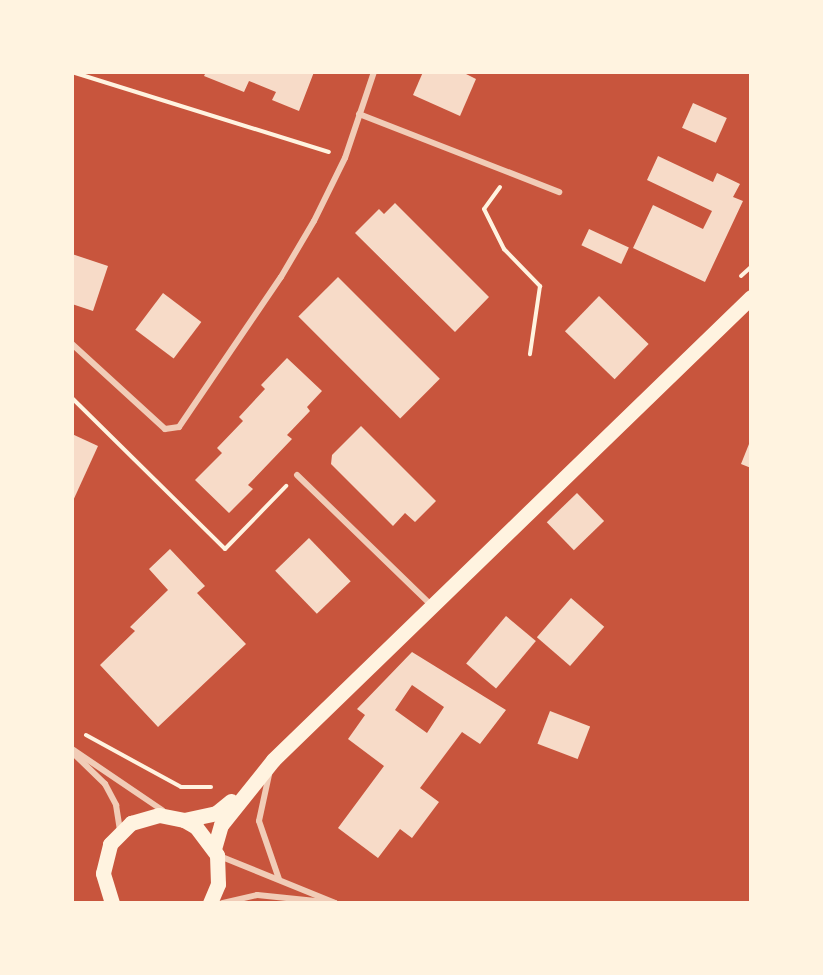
<!DOCTYPE html>
<html>
<head>
<meta charset="utf-8">
<style>
  body { margin:0 }
  #map { position:relative; width:823px; height:975px; overflow:hidden; background:#c8553d; font-family:"Golos Text",sans-serif }
  div>[style] { position:absolute }
  [style*='--x'] { left:calc(var(--x)*1px); top:calc(var(--y)*1px); width:calc(var(--w)*1px); rotate:calc(var(--a)*1deg) }
  .building>* { inset:0; background:#f7dbc8; transform-origin:0 0 }
  .path>* { height:4px; margin:-2px; padding:0 2px; transform-origin:2px; border-radius:2px; background:#fff3e0 }
  .minor>* { height:6px; margin:-3px; padding:0 3px; transform-origin:3px; border-radius:3px; background:#f1ccb7 }
  .primary>* { height:15px; margin:-7.5px; padding:0 7.5px; transform-origin:7.5px; border-radius:7.5px; background:#fff3e0 }
  span { translate:-50% -50%; white-space:nowrap; text-align:center; line-height:1.15; -webkit-text-stroke:6px #fff3e0; paint-order:stroke }
  .frame { position:absolute; inset:0; border:74px solid #fff3e0; pointer-events:none }
</style>
</head>
<body>
<div id="map">
  <div class="building">
    <div style="clip-path:polygon(206px 72px,314px 72px,299px 111px,272px 100px,276px 92px,249px 81px,244px 92px,204px 76px)"></div>
    <div style="clip-path:polygon(423px 72px,462px 72px,476px 79px,460px 116px,413px 95px)"></div>
    <div style="left:693px;top:103px;width:37px;height:27px;rotate:24deg"></div>
    <div style="clip-path:polygon(658px 156px,713px 182px,717px 173px,740px 184px,733px 197px,743px 201px,705px 282px,633px 248px,653px 205px,703px 229px,712px 211px,647px 180px)"></div>
    <div style="clip-path:polygon(395px 203px,489px 297px,455px 332px,355px 233px,379px 209px,384px 214px)"></div>
    <div style="left:589px;top:229px;width:44px;height:18px;rotate:25deg"></div>
    <div style="clip-path:polygon(72px 254px,108px 266px,93px 311px,72px 304px)"></div>
    <div style="left:338px;top:277px;width:144px;height:56px;rotate:45deg"></div>
    <div style="left:163px;top:293px;width:48px;height:46px;rotate:37deg"></div>
    <div style="left:599px;top:296px;width:69px;height:49px;rotate:44deg"></div>
    <div style="clip-path:polygon(287px 358px,322px 391px,307px 407px,310px 411px,287px 435px,292px 439px,248px 485px,253px 489px,229px 513px,195px 480px,222px 453px,217px 448px,243px 421px,239px 417px,265px 389px,261px 385px)"></div>
    <div style="clip-path:polygon(361px 426px,436px 501px,415px 522px,405px 513px,393px 526px,331px 464px,332px 455px)"></div>
    <div style="clip-path:polygon(72px 434px,98px 446px,72px 503px)"></div>
    <div style="clip-path:polygon(751px 439px,751px 468px,741px 464px)"></div>
    <div style="left:577px;top:493px;width:39px;height:42px;rotate:46deg"></div>
    <div style="left:309px;top:538px;width:60px;height:47px;rotate:46deg"></div>
    <div style="clip-path:polygon(170px 549px,205px 586px,197px 593px,246px 644px,158px 727px,100px 665px,135px 631px,130px 627px,168px 590px,149px 569px)"></div>
    <div style="left:571px;top:598px;width:44px;height:52px;rotate:41deg"></div>
    <div style="left:506px;top:616px;width:39px;height:62px;rotate:40deg"></div>
    <div style="clip-path:polygon(evenodd,412px 652px,506px 710px,480px 744px,462px 732px,420px 788px,439px 802px,412px 838px,400px 829px,378px 858px,338px 828px,384px 766px,348px 739px,365px 715px,357px 709px,412px 652px,412px 685px,444px 707px,427px 733px,395px 710px,412px 685px)"></div>
    <div style="left:550px;top:711px;width:43px;height:35px;rotate:21deg"></div>
  </div>
  <div class="path">
    <div style="--x:72;--y:72;--w:269;--a:17.3"></div>
    <div style="--x:500;--y:187;--w:27;--a:126"></div>
    <div style="--x:484;--y:209;--w:45;--a:63.4"></div>
    <div style="--x:504;--y:249;--w:52;--a:45.8"></div>
    <div style="--x:540;--y:286;--w:69;--a:98.4"></div>
    <div style="--x:741;--y:276;--w:13;--a:-42"></div>
    <div style="--x:72;--y:398;--w:215;--a:44.6"></div>
    <div style="--x:225;--y:549;--w:88;--a:-45.9"></div>
    <div style="--x:86;--y:735;--w:108;--a:28.7"></div>
    <div style="--x:181;--y:787;--w:30;--a:0"></div>
  </div>
  <div class="minor">
    <div style="--x:359;--y:114;--w:215;--a:21.3"></div>
    <div style="--x:72;--y:344;--w:126;--a:42.4"></div>
    <div style="--x:165;--y:429;--w:14;--a:-8"></div>
    <div style="--x:179;--y:427;--w:181;--a:-55.8"></div>
    <div style="--x:281;--y:277;--w:65;--a:-59.5"></div>
    <div style="--x:314;--y:221;--w:70;--a:-63.8"></div>
    <div style="--x:345;--y:158;--w:91;--a:-71.4"></div>
    <div style="--x:297;--y:475;--w:188;--a:44.1"></div>
    <div style="--x:72;--y:749;--w:109;--a:34.1"></div>
    <div style="--x:72;--y:752;--w:46;--a:44.1"></div>
    <div style="--x:105;--y:784;--w:24;--a:62"></div>
    <div style="--x:116;--y:805;--w:26;--a:81"></div>
    <div style="--x:270;--y:770;--w:52;--a:102.2"></div>
    <div style="--x:259;--y:821;--w:61;--a:71"></div>
    <div style="--x:217;--y:855;--w:127;--a:22.1"></div>
    <div style="--x:335;--y:903;--w:78;--a:-174.1"></div>
    <div style="--x:257;--y:895;--w:36;--a:167"></div>
  </div>
  <div class="primary">
    <div style="--x:184;--y:820;--w:33;--a:-12"></div>
    <div style="--x:216;--y:813;--w:19;--a:-39"></div>
    <div style="--x:214;--y:849;--w:25;--a:-74"></div>
    <div style="--x:221;--y:825;--w:83;--a:-51.3"></div>
    <div style="--x:273;--y:760;--w:665;--a:-44.09"></div>
    <div style="--x:112;--y:903;--w:31;--a:-107"></div>
    <div style="--x:103;--y:873;--w:30;--a:-76"></div>
    <div style="--x:110;--y:844;--w:30;--a:-45"></div>
    <div style="--x:131;--y:823;--w:29;--a:-16"></div>
    <div style="--x:159;--y:815;--w:25;--a:11"></div>
    <div style="--x:184;--y:820;--w:14;--a:30"></div>
    <div style="--x:196;--y:827;--w:35;--a:53"></div>
    <div style="--x:217;--y:855;--w:29;--a:88"></div>
    <div style="--x:218;--y:884;--w:21;--a:113"></div>
  </div>
  <div class="frame"></div>
</div>
</body>
</html>
